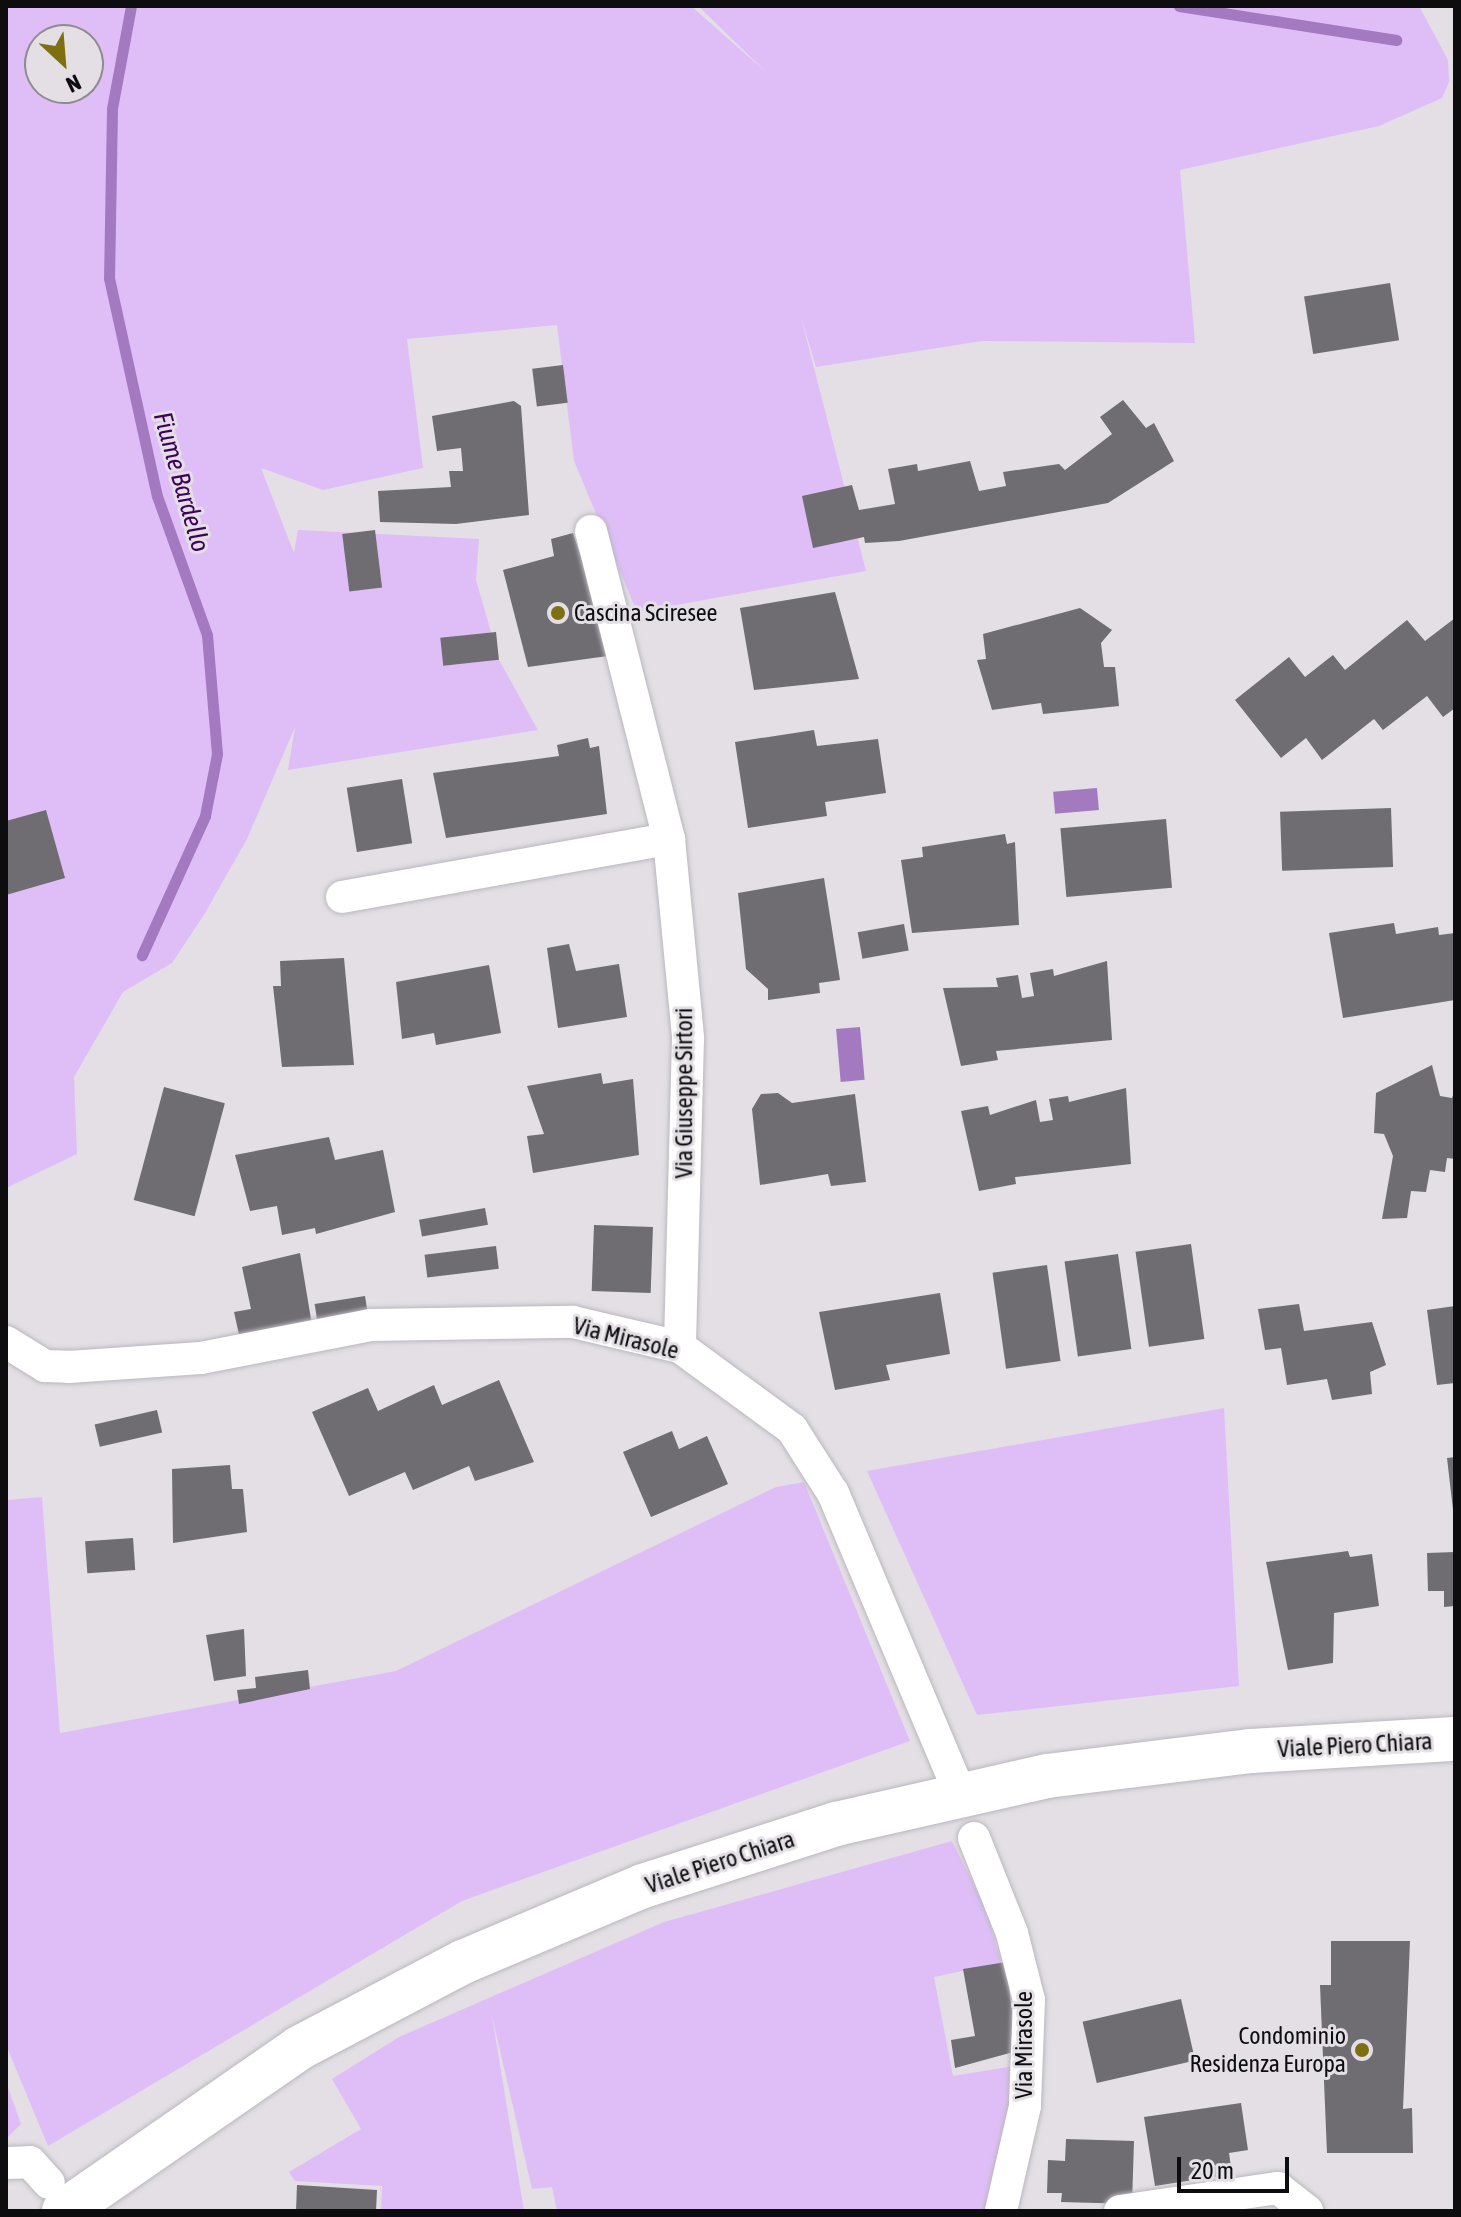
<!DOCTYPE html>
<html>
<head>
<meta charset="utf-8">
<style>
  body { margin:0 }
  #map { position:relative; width:1461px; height:2217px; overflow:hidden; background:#e3dfe5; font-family:"Asap Condensed",sans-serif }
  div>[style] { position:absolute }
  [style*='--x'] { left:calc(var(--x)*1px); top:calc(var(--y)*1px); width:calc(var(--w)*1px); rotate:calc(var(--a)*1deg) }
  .green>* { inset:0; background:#dfbef8 }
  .water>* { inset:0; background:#a379c0; transform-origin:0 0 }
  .stream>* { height:11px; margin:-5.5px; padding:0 5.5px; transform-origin:5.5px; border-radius:5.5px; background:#a379c0 }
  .building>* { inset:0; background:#6f6c72; transform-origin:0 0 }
  .roads { filter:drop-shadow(0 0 2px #bab7bd) drop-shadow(0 0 2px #bab7bd) }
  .street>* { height:32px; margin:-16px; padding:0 16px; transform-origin:16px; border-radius:16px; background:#fff }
  .secondary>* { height:44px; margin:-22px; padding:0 22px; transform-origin:22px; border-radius:22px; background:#fff }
  .dots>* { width:22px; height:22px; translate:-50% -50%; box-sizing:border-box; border:4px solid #e3dfe5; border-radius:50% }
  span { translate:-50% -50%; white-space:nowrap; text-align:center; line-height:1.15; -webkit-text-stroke:6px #e3dfe5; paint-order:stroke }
  .poi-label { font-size:24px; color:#0d0c0e }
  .left { translate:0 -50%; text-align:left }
  .right { translate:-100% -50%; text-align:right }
  .street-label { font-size:24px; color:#0d0c0e }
  .water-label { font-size:26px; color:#40015c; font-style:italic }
  .frame { position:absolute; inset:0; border:8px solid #0d0c0e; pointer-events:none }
  .north { position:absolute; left:24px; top:24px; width:80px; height:80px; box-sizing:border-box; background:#e3dfe5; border:2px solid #8d8b8f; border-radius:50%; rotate:154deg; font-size:22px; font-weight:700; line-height:32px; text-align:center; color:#0d0c0e }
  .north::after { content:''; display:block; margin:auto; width:28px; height:36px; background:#7e7010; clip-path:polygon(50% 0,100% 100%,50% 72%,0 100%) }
  .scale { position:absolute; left:1177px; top:2157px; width:112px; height:36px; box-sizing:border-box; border:4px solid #0d0c0e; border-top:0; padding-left:10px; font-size:24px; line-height:28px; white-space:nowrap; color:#0d0c0e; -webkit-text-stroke:6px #e3dfe5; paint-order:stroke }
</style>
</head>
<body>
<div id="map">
  <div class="green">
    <div style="clip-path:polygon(evenodd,6px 6px,691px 6px,767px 73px,698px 6px,1419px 6px,1448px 60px,1449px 82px,1442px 98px,1379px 126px,1180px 170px,1195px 343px,982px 341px,816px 367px,801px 317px,866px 571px,637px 612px,574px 461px,557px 325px,407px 339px,423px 468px,323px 490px,261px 468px,294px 553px,298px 530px,479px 539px,476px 580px,499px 660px,538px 730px,288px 770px,295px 727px,247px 839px,205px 913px,172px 963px,123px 992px,74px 1077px,77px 1154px,6px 1188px,6px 6px,40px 40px,88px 40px,88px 88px,40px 88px,40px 40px)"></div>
    <div style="clip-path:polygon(1224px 1408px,1239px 1686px,977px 1715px,867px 1471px)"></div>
    <div style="clip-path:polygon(804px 1482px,910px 1741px,462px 1901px,48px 2146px,6px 2045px,6px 1500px,42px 1497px,60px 1733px,396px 1671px,776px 1487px)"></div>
    <div style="clip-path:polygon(952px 1841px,986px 1909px,1001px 1963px,934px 1977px,953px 2076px,1014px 2066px,1017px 2077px,988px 2211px,557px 2211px,552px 2187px,532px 2189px,492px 2016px,524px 2211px,381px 2211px,382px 2186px,295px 2181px,289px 2172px,361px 2129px,332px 2079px,399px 2037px,664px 1922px)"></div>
    <div style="clip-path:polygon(6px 2082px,21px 2124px,6px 2139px)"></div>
  </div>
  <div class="water">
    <div style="left:1097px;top:788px;width:22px;height:44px;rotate:85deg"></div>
    <div style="left:860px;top:1027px;width:53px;height:24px;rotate:85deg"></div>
  </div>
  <div class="stream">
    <div style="--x:131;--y:6;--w:105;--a:100.5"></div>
    <div style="--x:112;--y:109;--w:169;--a:91"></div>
    <div style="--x:109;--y:278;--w:223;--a:77.6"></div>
    <div style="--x:157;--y:496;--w:148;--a:70.2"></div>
    <div style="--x:207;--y:635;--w:119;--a:85.2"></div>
    <div style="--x:217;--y:754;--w:63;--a:101"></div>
    <div style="--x:205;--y:816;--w:153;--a:114.4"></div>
    <div style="--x:1179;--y:6;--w:220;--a:8.9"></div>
  </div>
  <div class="building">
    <div style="left:1390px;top:283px;width:58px;height:87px;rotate:81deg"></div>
    <div style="left:563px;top:365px;width:38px;height:31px;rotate:83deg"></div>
    <div style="clip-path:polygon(1123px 400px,1146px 428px,1154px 423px,1174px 461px,1108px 503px,899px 541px,865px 543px,864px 537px,813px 548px,802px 496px,852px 485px,859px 510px,895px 504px,888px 469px,917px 464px,918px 471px,970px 461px,979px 491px,1006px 486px,1003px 472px,1059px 464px,1065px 470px,1112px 434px,1100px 417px)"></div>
    <div style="clip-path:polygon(514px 401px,521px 406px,529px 515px,456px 524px,380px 522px,378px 491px,451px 487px,449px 471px,463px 471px,461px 448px,437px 451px,432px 416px)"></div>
    <div style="left:375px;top:530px;width:58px;height:33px;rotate:83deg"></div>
    <div style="clip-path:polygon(573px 533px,615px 655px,528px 667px,503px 570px,554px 556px,551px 539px)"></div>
    <div style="clip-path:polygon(835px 592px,859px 679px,754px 690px,740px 608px)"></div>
    <div style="clip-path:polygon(1080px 608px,1112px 630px,1101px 643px,1104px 667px,1115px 667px,1119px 706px,1043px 714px,1041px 703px,992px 710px,977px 660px,986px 659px,983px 634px)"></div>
    <div style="clip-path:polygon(1455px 618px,1455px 708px,1443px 717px,1427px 696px,1383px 730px,1374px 719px,1322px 760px,1306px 738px,1281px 758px,1235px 700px,1289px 657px,1305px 677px,1333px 655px,1345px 670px,1407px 620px,1425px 641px)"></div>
    <div style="left:496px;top:632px;width:28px;height:56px;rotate:84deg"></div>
    <div style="clip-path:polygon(814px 730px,817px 746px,878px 739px,886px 793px,825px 802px,827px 816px,748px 828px,735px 742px)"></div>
    <div style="clip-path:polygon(588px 738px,590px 748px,599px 746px,607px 814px,446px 838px,433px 773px,559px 756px,557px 745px)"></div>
    <div style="left:402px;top:779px;width:65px;height:56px;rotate:81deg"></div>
    <div style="left:1391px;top:808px;width:59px;height:111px;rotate:88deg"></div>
    <div style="clip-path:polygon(46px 810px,65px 878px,6px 895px,6px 821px)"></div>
    <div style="left:1166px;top:819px;width:69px;height:106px;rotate:85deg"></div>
    <div style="clip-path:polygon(1005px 834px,1007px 844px,1015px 842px,1019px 925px,912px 933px,901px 860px,923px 857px,922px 847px)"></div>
    <div style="clip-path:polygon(824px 878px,840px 980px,819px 983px,820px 993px,768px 1000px,768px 989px,746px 969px,738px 893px)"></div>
    <div style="clip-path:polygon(1394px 923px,1396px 934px,1438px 927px,1439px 935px,1455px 933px,1455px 1000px,1343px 1018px,1329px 933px)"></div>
    <div style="left:904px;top:924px;width:27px;height:47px;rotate:80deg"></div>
    <div style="clip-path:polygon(569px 944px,576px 971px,619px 964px,627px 1017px,558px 1028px,547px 948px)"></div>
    <div style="clip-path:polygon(344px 958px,354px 1065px,282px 1067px,273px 986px,281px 986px,280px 961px)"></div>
    <div style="clip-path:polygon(1107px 961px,1112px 1040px,996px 1051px,998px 1060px,961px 1066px,943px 988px,998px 987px,996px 978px,1018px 975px,1022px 998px,1034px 996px,1030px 973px,1053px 969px,1054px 976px)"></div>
    <div style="clip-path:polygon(489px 965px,501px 1033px,436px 1045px,434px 1033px,402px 1039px,396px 982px)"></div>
    <div style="clip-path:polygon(1432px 1065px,1440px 1096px,1452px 1098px,1455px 1090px,1455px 1159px,1447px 1158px,1445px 1172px,1430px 1170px,1426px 1192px,1411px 1191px,1407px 1218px,1382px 1219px,1393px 1156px,1384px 1134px,1374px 1133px,1376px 1093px)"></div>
    <div style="clip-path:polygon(601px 1073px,603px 1084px,633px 1079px,639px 1155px,533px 1173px,527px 1136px,544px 1134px,527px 1086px)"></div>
    <div style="left:164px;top:1087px;width:63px;height:117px;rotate:15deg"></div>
    <div style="clip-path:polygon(1126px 1088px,1131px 1164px,1015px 1177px,1016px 1184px,979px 1191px,961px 1111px,988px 1106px,990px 1115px,1036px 1100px,1040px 1122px,1053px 1120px,1049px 1099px,1068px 1096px,1069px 1102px)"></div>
    <div style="clip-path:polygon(778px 1093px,792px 1103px,855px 1094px,866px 1182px,831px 1186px,828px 1174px,760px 1185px,752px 1109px,761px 1094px)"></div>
    <div style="clip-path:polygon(329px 1137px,335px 1160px,383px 1150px,395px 1212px,316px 1234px,315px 1228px,282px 1235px,277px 1206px,250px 1211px,235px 1155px)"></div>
    <div style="left:485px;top:1208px;width:17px;height:67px;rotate:80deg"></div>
    <div style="left:594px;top:1225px;width:59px;height:66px;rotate:2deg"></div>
    <div style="left:1191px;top:1244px;width:96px;height:56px;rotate:82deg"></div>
    <div style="left:496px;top:1246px;width:23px;height:72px;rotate:83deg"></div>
    <div style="clip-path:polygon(300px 1253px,313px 1331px,242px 1348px,234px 1312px,251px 1309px,242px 1267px)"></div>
    <div style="left:1118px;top:1254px;width:96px;height:54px;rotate:82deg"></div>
    <div style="left:1047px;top:1265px;width:97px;height:55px;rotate:82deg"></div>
    <div style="clip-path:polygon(940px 1293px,950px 1354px,886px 1365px,890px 1380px,835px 1390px,819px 1312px)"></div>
    <div style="left:365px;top:1296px;width:18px;height:51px;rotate:81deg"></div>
    <div style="clip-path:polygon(1299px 1304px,1304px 1331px,1372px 1322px,1386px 1365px,1370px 1372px,1372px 1394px,1332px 1400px,1327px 1379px,1287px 1385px,1281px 1348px,1265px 1350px,1258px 1309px)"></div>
    <div style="clip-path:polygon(1455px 1306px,1455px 1383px,1437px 1385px,1427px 1310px)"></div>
    <div style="clip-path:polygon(499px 1380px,534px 1462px,475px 1481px,469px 1466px,413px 1490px,405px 1472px,349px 1496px,312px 1412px,368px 1388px,378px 1411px,434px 1385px,442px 1405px)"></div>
    <div style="left:157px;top:1410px;width:23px;height:64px;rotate:77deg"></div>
    <div style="clip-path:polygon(672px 1431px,679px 1449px,707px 1436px,728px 1484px,651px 1517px,623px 1452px)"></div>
    <div style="clip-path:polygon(1455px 1457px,1455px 1510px,1453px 1510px,1447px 1458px)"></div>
    <div style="clip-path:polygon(230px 1465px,232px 1489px,243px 1489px,247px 1532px,173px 1543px,172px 1469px)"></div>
    <div style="left:133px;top:1538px;width:32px;height:48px;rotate:86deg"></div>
    <div style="clip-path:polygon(1348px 1551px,1350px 1557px,1372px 1554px,1379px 1606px,1334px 1613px,1333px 1663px,1288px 1670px,1266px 1562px)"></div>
    <div style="clip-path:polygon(1455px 1552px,1455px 1606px,1444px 1607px,1444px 1591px,1428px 1591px,1427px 1553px)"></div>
    <div style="clip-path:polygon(244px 1629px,246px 1676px,214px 1681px,206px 1635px)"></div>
    <div style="clip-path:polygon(308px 1670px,310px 1689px,239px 1704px,237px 1690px,256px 1688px,255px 1677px)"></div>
    <div style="clip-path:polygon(1331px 1941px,1410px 1941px,1403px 2109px,1412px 2108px,1413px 2153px,1327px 2153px,1320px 1985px,1331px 1985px)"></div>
    <div style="clip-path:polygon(1006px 1962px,1017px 2051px,955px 2068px,951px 2040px,975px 2036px,963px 1969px)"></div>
    <div style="left:1181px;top:1999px;width:63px;height:101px;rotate:77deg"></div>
    <div style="clip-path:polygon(1241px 2103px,1248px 2150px,1229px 2153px,1232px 2174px,1155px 2186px,1144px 2117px)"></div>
    <div style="clip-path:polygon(1066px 2139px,1134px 2141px,1132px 2204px,1061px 2202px,1062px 2193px,1047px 2193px,1048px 2160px,1065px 2161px)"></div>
    <div style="clip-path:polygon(297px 2185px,377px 2190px,376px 2211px,296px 2211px)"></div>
  </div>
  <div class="roads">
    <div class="street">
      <div style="--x:591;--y:531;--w:318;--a:75.8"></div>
      <div style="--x:669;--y:839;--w:200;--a:84.5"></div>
      <div style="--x:688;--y:1038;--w:309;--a:91.5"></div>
      <div style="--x:342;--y:897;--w:332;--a:-10.1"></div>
      <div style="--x:6;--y:1342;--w:46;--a:31.6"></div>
      <div style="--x:45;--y:1366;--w:24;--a:2"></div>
      <div style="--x:69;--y:1367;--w:132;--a:-3.9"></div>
      <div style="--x:201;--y:1358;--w:173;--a:-11"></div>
      <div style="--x:371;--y:1325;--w:202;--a:-0.9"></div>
      <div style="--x:573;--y:1322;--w:110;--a:13.2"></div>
      <div style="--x:680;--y:1347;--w:139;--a:36.2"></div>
      <div style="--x:792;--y:1429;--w:76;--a:57.4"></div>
      <div style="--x:833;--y:1493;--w:316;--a:67.1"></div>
      <div style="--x:974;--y:1838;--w:102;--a:68.2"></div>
      <div style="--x:1012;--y:1933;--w:69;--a:75.8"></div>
      <div style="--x:1029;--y:2000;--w:106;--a:92.2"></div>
      <div style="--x:1025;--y:2106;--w:108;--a:102.9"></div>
      <div style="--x:6;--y:2163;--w:24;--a:-2"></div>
      <div style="--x:30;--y:2162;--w:28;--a:48"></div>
      <div style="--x:1120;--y:2211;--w:160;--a:-8.3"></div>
      <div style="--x:1278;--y:2188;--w:37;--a:38"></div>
    </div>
    <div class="secondary">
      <div style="--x:64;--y:2211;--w:286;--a:-34.7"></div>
      <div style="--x:299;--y:2048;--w:185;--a:-27.7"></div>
      <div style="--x:463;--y:1962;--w:195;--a:-22.9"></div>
      <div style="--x:643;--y:1886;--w:203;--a:-17.8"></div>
      <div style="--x:836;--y:1824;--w:216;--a:-12.8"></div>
      <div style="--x:1047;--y:1776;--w:206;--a:-7"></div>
      <div style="--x:1251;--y:1751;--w:204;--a:-3.4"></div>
    </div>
  </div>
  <div class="dots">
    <div style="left:558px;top:613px;background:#7e7010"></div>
    <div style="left:1362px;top:2050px;background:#7e7010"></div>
  </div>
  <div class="poi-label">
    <span class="left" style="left:574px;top:613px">Cascina Sciresee</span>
    <span class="right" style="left:1346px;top:2050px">Condominio<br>Residenza Europa</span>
  </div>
  <div class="street-label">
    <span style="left:684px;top:1093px;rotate:-90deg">Via Giuseppe Sirtori</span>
    <span style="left:626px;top:1338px;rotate:14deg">Via Mirasole</span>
    <span style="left:1355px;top:1745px;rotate:-3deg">Viale Piero Chiara</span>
    <span style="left:720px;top:1862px;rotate:-18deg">Viale Piero Chiara</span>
    <span style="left:1024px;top:2045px;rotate:-90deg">Via Mirasole</span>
  </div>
  <div class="water-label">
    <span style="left:181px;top:482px;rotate:74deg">Fiume Bardello</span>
  </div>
  <div class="frame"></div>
  <div class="north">N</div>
  <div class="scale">20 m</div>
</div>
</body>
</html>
